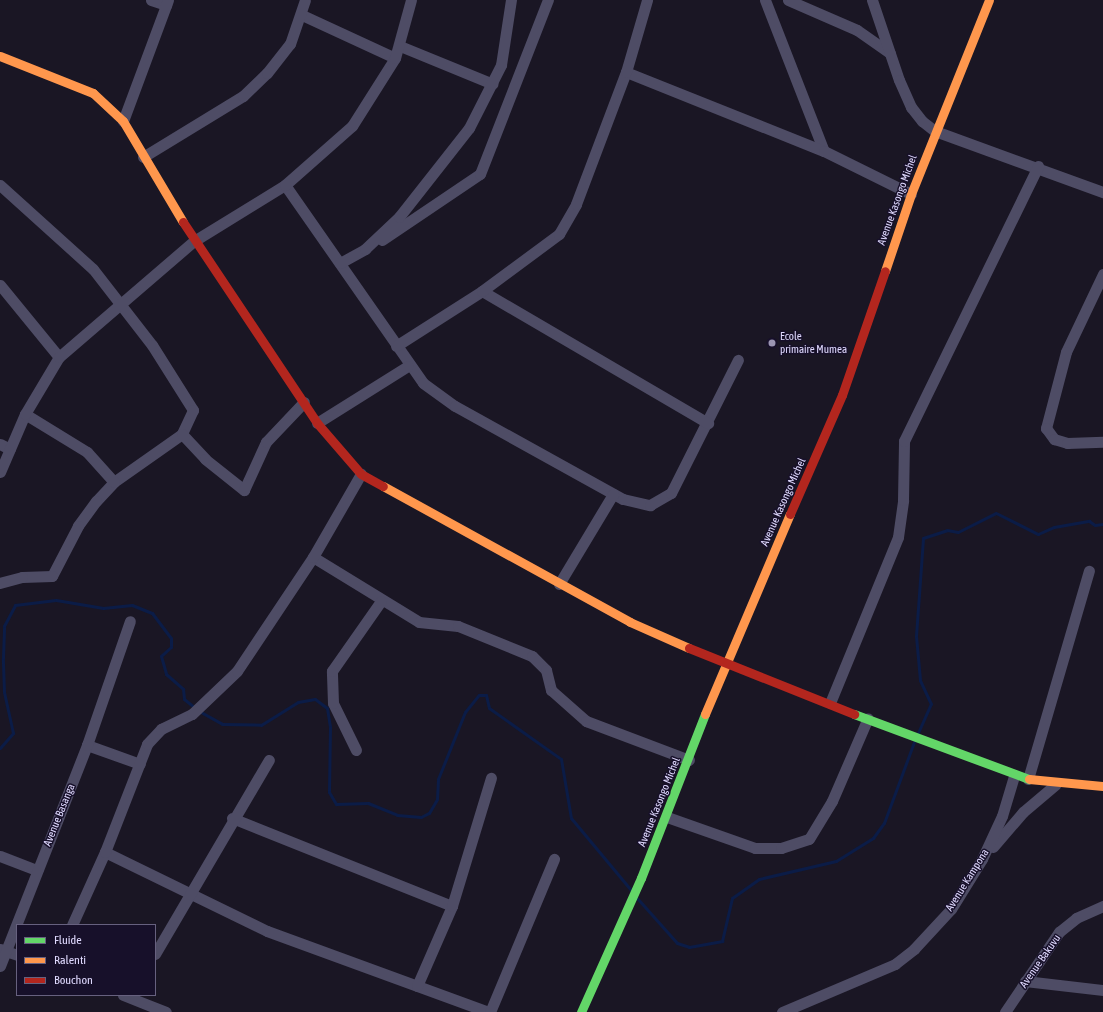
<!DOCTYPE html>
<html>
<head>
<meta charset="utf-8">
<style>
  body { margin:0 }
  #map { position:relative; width:1103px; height:1012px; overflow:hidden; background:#1a1624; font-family:"Asap Condensed",sans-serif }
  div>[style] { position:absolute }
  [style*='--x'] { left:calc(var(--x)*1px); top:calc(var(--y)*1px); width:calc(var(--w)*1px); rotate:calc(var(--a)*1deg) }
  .stream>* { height:3px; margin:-1.5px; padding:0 1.5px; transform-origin:1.5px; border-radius:1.5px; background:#0b1c47 }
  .street>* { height:11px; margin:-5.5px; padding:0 5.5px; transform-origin:5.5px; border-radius:5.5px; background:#4e4c65 }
  .fast>* { height:9px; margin:-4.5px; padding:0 4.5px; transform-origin:4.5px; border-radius:4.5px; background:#63d668 }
  .slow>* { height:9px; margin:-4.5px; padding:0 4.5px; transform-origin:4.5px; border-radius:4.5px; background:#ff974d }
  .jam>* { height:9px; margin:-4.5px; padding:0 4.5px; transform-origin:4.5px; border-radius:4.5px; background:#b3261e }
  .dots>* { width:11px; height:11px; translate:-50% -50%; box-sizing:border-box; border:2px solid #17102a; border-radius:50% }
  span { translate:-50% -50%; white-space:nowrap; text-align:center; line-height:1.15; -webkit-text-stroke:3px #17102a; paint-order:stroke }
  .street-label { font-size:11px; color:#e0daff }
  .poi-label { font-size:11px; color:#e0daff }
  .left { translate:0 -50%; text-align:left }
  .legend { position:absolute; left:16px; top:924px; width:140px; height:72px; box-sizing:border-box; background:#17102a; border:1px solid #67617f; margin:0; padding:5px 7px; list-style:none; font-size:12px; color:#e0daff }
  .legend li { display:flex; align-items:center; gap:8px; height:20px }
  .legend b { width:20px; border:1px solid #67617f }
</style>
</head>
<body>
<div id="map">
  <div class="stream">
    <div style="--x:199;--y:711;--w:26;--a:29"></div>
    <div style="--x:222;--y:724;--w:39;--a:1"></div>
    <div style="--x:261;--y:725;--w:44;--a:-31.9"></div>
    <div style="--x:298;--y:702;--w:17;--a:-10"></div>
    <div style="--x:315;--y:699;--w:15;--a:37"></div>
    <div style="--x:327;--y:708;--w:19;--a:81"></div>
    <div style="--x:330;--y:727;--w:65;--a:90.9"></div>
    <div style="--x:329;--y:792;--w:14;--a:60"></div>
    <div style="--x:336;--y:804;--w:32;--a:-2"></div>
    <div style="--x:368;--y:803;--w:31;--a:22"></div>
    <div style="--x:397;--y:815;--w:24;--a:5"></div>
    <div style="--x:421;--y:817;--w:9;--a:-27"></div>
    <div style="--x:429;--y:813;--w:16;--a:-60"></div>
    <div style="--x:437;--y:799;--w:20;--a:-87"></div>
    <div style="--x:438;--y:779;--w:72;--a:-68.1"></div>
    <div style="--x:465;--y:712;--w:22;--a:-51"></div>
    <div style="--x:479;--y:695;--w:7;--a:0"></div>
    <div style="--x:486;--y:695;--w:13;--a:77"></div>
    <div style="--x:489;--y:708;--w:88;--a:35.3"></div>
    <div style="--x:561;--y:759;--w:60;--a:80.4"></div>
    <div style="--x:571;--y:818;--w:94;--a:50.2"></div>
    <div style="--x:917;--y:735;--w:34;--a:-66"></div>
    <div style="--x:931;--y:704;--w:26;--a:-115"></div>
    <div style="--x:920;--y:680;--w:44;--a:-95.2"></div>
    <div style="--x:916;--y:636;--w:98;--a:-85.9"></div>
    <div style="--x:923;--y:538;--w:25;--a:-18"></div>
    <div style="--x:947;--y:530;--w:11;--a:10"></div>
    <div style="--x:958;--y:532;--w:42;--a:-26.6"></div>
    <div style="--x:996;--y:513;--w:47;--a:26.6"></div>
    <div style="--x:1038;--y:534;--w:17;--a:-24"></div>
    <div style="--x:1054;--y:527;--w:36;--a:-10"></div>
    <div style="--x:1089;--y:521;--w:7;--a:34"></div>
    <div style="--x:1095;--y:525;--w:8;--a:-7"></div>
    <div style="--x:0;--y:748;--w:20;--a:-49"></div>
    <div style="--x:13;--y:733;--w:42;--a:-102.4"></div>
    <div style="--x:4;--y:692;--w:34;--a:-92"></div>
    <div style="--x:3;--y:658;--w:32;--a:-88"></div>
    <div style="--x:4;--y:626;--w:24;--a:-62"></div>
    <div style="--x:15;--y:605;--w:41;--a:-7"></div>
    <div style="--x:56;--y:600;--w:48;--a:9.7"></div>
    <div style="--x:103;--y:608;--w:29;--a:-6"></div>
    <div style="--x:132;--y:605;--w:22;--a:22"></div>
    <div style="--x:152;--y:613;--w:31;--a:53"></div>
    <div style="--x:171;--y:638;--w:9;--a:90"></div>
    <div style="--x:171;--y:647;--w:13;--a:138"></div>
    <div style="--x:161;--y:656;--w:19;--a:74"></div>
    <div style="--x:166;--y:674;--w:23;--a:41"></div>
    <div style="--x:183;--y:689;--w:10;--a:84"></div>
    <div style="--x:184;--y:699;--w:13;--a:39"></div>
    <div style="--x:637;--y:898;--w:60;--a:48.4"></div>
    <div style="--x:677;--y:943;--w:13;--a:18"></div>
    <div style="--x:689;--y:947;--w:34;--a:-10"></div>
    <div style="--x:722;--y:941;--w:44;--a:-76.9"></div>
    <div style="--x:732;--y:898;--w:33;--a:-35"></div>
    <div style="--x:759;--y:879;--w:79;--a:-13.2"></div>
    <div style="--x:836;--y:861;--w:44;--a:-31.9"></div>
    <div style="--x:873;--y:838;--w:19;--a:-54"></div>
    <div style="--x:884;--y:823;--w:86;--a:-69.7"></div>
  </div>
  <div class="street">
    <div style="--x:151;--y:0;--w:16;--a:18"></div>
    <div style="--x:765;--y:0;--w:162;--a:68.7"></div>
    <div style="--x:788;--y:0;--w:75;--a:23.5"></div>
    <div style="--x:857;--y:30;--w:40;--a:34.9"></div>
    <div style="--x:872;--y:0;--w:84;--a:71.4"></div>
    <div style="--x:899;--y:80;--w:30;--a:66"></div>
    <div style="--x:911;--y:107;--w:18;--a:52"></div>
    <div style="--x:922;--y:121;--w:16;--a:38"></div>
    <div style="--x:935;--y:131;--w:179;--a:20"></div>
    <div style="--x:302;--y:15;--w:102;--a:24.8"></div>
    <div style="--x:400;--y:46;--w:100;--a:22.2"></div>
    <div style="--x:626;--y:72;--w:213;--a:21.8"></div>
    <div style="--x:824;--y:151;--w:97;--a:26.3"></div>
    <div style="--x:123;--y:121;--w:129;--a:-69.6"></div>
    <div style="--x:143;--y:157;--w:117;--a:-31.4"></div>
    <div style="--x:243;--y:96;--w:33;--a:-44"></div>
    <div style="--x:267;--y:73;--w:37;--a:-52"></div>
    <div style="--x:290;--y:44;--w:46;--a:-71.2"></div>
    <div style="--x:0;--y:185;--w:125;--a:42.1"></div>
    <div style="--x:93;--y:269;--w:96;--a:52.2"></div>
    <div style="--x:152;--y:345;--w:77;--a:57.8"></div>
    <div style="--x:193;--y:410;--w:26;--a:115"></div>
    <div style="--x:182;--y:434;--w:83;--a:144.8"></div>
    <div style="--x:114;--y:482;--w:26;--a:133"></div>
    <div style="--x:96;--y:501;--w:31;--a:126"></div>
    <div style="--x:78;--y:526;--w:56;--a:117.5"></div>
    <div style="--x:52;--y:576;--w:30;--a:178"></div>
    <div style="--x:22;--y:577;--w:23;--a:165"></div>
    <div style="--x:285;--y:185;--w:241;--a:55.1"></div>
    <div style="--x:423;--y:383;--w:39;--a:36"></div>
    <div style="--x:455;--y:406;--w:192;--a:29"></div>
    <div style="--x:623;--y:499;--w:28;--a:13"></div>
    <div style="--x:650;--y:505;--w:24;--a:-30"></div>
    <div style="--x:671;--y:493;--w:149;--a:-63.3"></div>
    <div style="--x:382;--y:240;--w:118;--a:-34"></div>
    <div style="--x:480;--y:174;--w:187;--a:-68.7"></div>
    <div style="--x:340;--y:263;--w:29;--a:-29"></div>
    <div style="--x:365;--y:249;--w:47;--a:-43.3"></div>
    <div style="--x:399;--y:217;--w:113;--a:-51.8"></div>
    <div style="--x:469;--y:128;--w:71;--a:-63.1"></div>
    <div style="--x:501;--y:65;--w:66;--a:-81.3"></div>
    <div style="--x:1103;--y:274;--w:86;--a:115.4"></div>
    <div style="--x:1066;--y:352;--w:79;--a:104.7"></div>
    <div style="--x:1046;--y:428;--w:14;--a:54"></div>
    <div style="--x:1054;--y:439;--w:14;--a:17"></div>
    <div style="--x:1067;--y:443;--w:36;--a:-2"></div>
    <div style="--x:0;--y:285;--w:93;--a:50.7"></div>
    <div style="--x:482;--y:291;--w:262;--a:30.3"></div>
    <div style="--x:396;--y:346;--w:102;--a:-32.6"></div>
    <div style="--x:482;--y:291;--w:96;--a:-36.5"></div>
    <div style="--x:559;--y:234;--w:34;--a:-60"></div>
    <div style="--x:576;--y:204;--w:141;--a:-69.3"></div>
    <div style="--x:626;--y:72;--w:75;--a:-73.7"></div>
    <div style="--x:25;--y:414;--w:73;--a:31.5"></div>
    <div style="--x:87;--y:452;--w:40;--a:48"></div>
    <div style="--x:317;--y:423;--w:107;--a:-32.1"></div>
    <div style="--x:182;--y:434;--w:34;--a:47"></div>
    <div style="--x:205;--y:459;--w:50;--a:38.5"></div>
    <div style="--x:244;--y:490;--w:53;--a:-65.4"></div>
    <div style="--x:266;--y:442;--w:55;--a:-46.5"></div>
    <div style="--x:0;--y:444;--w:11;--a:27"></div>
    <div style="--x:0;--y:472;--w:63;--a:-66.7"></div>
    <div style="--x:25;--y:414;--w:66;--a:-59.2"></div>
    <div style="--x:59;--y:357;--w:178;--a:-40.7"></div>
    <div style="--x:194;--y:241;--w:107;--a:-31.6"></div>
    <div style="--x:285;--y:185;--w:89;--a:-41.4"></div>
    <div style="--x:352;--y:126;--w:80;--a:-57.7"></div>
    <div style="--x:395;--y:58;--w:60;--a:-74.6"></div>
    <div style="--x:313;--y:557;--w:124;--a:31.5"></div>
    <div style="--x:419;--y:622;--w:39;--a:6"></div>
    <div style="--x:458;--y:626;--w:80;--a:22.1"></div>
    <div style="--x:532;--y:656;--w:20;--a:45"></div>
    <div style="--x:546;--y:670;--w:21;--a:76"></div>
    <div style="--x:551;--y:690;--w:47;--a:41.5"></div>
    <div style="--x:586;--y:721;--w:110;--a:20.7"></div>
    <div style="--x:559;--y:584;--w:105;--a:-59"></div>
    <div style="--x:830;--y:703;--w:179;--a:-67.7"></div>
    <div style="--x:898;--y:537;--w:37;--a:-82"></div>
    <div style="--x:903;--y:500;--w:59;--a:-89"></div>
    <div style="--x:904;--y:441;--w:306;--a:-64"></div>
    <div style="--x:87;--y:745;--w:56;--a:19.7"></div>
    <div style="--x:356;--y:750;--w:52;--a:-116.1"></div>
    <div style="--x:333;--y:703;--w:32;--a:-92"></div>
    <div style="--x:332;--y:671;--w:85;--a:-55"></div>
    <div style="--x:1028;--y:779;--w:217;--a:-73.7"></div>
    <div style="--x:667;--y:817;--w:93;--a:19.4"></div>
    <div style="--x:755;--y:848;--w:26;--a:0"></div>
    <div style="--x:781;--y:848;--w:29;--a:-18"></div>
    <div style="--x:809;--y:839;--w:44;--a:-58.8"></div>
    <div style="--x:832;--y:801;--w:90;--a:-66.6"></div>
    <div style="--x:232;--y:818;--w:237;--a:21.8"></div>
    <div style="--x:993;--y:847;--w:46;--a:-49.4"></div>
    <div style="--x:1023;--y:812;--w:43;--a:-40.3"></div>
    <div style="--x:105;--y:852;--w:180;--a:26"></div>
    <div style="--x:267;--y:931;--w:235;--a:20.1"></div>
    <div style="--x:0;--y:856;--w:40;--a:21"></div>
    <div style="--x:72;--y:925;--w:80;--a:-65.7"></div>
    <div style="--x:105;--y:852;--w:116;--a:-68.7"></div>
    <div style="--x:147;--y:744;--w:21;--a:-47"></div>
    <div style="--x:161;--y:729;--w:34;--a:-26"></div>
    <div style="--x:192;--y:714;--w:62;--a:-43.7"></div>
    <div style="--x:237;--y:671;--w:137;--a:-56.3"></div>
    <div style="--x:313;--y:557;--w:96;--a:-60"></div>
    <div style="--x:0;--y:949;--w:18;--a:19"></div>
    <div style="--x:155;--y:954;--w:225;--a:-59.6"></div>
    <div style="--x:0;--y:966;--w:238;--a:-68.5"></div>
    <div style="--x:87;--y:745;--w:131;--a:-70.9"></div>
    <div style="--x:1025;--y:981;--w:79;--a:6.6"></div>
    <div style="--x:417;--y:986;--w:87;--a:-66.4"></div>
    <div style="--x:452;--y:906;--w:134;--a:-73.1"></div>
    <div style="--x:123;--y:995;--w:46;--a:21.6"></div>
    <div style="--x:490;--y:1012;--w:166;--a:-67.3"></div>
    <div style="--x:782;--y:1012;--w:123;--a:-23"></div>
    <div style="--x:895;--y:964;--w:24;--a:-38"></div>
    <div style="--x:914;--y:949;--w:54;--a:-47.2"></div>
    <div style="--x:951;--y:909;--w:59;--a:-58.2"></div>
    <div style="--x:982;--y:859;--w:47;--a:-65.1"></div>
    <div style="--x:1002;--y:816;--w:42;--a:-73.3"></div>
    <div style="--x:1005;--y:1012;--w:97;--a:-56"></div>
    <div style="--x:1059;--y:932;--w:22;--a:-39"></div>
    <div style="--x:1076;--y:918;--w:30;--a:-24"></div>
  </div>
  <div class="fast">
    <div style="--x:854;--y:714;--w:187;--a:20.4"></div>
    <div style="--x:581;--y:1012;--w:147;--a:-65.9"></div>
    <div style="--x:641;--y:878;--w:176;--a:-68.7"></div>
  </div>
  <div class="slow">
    <div style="--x:0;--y:56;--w:100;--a:21.7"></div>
    <div style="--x:93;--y:93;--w:41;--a:43"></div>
    <div style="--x:123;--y:121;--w:117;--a:59.3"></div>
    <div style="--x:885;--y:271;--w:81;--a:-71.3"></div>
    <div style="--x:911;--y:194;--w:209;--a:-68.1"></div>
    <div style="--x:383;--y:486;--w:282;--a:28.8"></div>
    <div style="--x:630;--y:622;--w:64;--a:23.8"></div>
    <div style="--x:705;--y:714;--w:217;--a:-67"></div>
    <div style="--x:1029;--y:779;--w:74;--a:5.4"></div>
  </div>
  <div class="jam">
    <div style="--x:183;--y:222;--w:242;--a:56.3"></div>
    <div style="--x:317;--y:423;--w:67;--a:49.2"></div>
    <div style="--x:361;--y:474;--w:25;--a:29"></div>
    <div style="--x:790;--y:514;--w:130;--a:-66.4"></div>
    <div style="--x:842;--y:395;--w:131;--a:-70.9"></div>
    <div style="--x:689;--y:648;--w:178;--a:21.8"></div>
  </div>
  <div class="dots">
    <div style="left:772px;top:343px;background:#9b95b2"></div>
  </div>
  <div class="street-label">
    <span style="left:897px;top:200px;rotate:-70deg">Avenue Kasongo Michel</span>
    <span style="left:783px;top:502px;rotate:-66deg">Avenue Kasongo Michel</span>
    <span style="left:659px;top:802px;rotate:-68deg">Avenue Kasongo Michel</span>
    <span style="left:59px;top:815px;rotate:-68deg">Avenue Basanga</span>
    <span style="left:967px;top:880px;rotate:-58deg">Avenue Kampona</span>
    <span style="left:1040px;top:961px;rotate:-55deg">Avenue Bakuvu</span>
  </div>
  <div class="poi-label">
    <span class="left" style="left:780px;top:343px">Ecole<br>primaire Mumea</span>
  </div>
  <ul class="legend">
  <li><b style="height:5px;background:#63d668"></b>Fluide</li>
  <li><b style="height:5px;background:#ff974d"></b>Ralenti</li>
  <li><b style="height:5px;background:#b3261e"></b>Bouchon</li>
  </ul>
</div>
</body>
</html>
